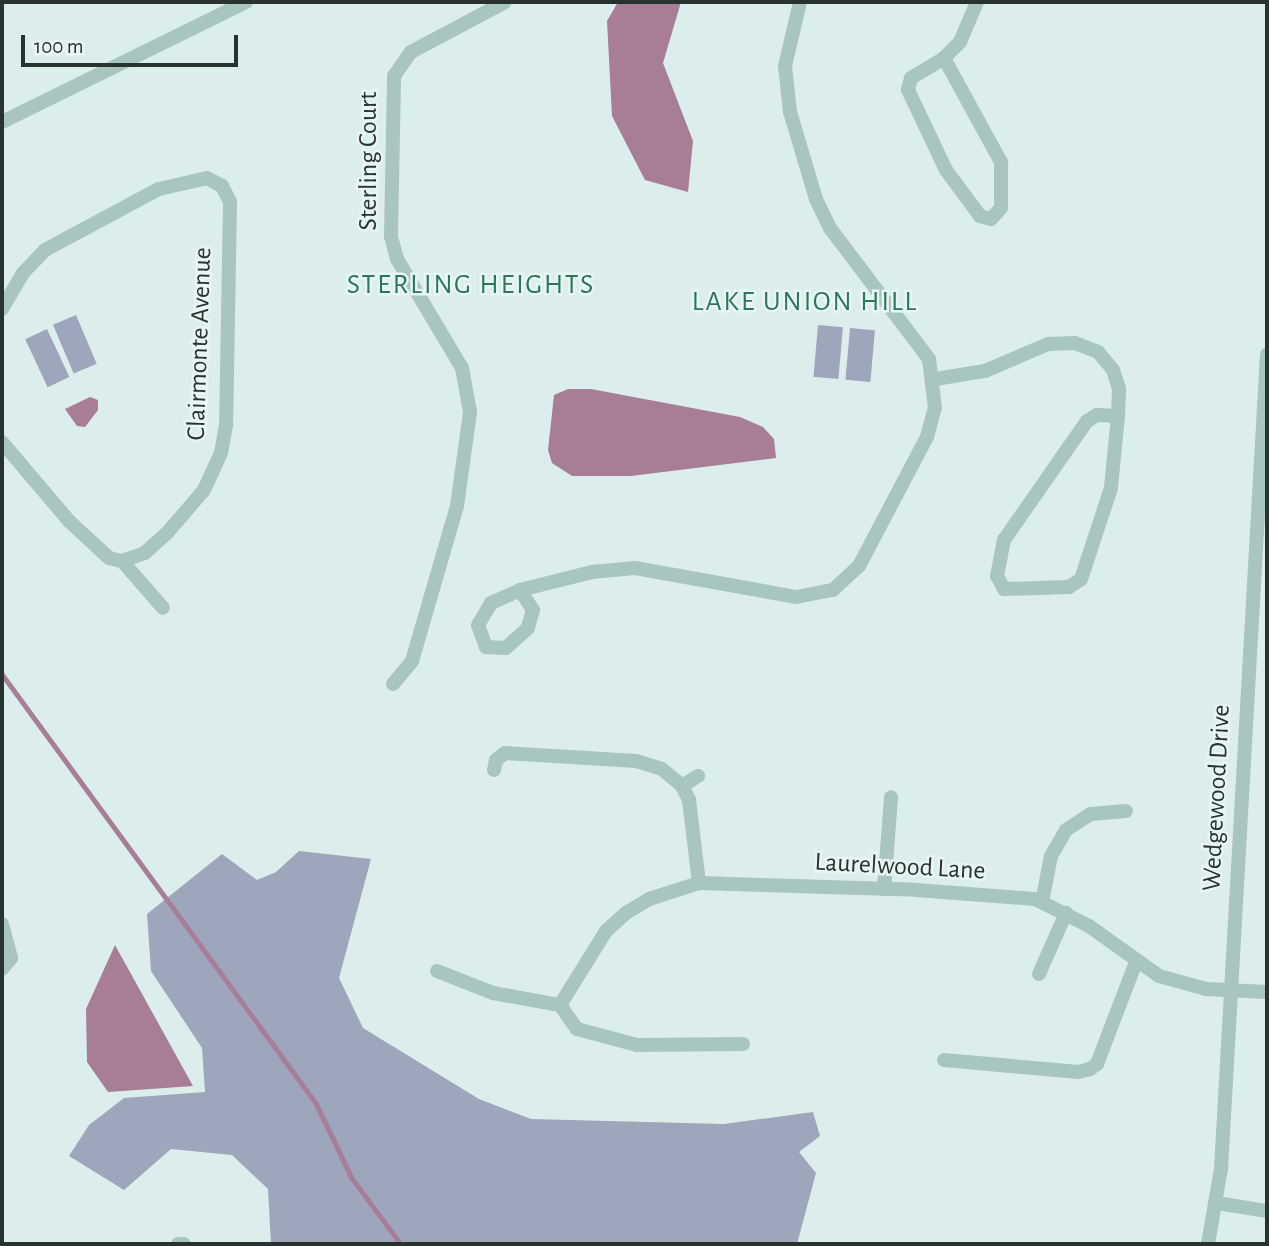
<!DOCTYPE html>
<html>
<head>
<meta charset="utf-8">
<style>
  body { margin:0 }
  #map { position:relative; width:1269px; height:1246px; overflow:hidden; background:#dbeeec; font-family:"Alegreya Sans",sans-serif }
  div>[style] { position:absolute }
  [style*='--x'] { left:calc(var(--x)*1px); top:calc(var(--y)*1px); width:calc(var(--w)*1px); rotate:calc(var(--a)*1deg) }
  .green>* { inset:0; background:#9da6bb; transform-origin:0 0 }
  .water>* { inset:0; background:#a77e96 }
  .stream>* { height:4.5px; margin:-2.25px; padding:0 2.25px; transform-origin:2.25px; border-radius:2.25px; background:#a77e96 }
  .minor>* { height:14px; margin:-7px; padding:0 7px; transform-origin:7px; border-radius:7px; background:#a9c5c0 }
  span { translate:-50% -50%; white-space:nowrap; text-align:center; line-height:1.15; -webkit-text-stroke:5px #e7f6f5; paint-order:stroke }
  .street-label { font-size:26px; color:#28332f }
  .neighbourhood-label { font-size:28px; color:#2b775a; letter-spacing:2px }
  .frame { position:absolute; inset:0; border:4px solid #28332f; pointer-events:none }
  .scale { position:absolute; left:21px; top:35px; width:217px; height:32px; box-sizing:border-box; border:4px solid #28332f; border-top:0; padding-left:9px; font-size:21px; line-height:24px; white-space:nowrap; color:#28332f; -webkit-text-stroke:5px #e7f6f5; paint-order:stroke }
</style>
</head>
<body>
<div id="map">
  <div class="green">
    <div style="left:76px;top:315px;width:53px;height:25px;rotate:67deg"></div>
    <div style="left:818px;top:325px;width:25px;height:52px;rotate:5deg"></div>
    <div style="left:850px;top:328px;width:25px;height:52px;rotate:5deg"></div>
    <div style="left:47px;top:329px;width:53px;height:24px;rotate:65deg"></div>
    <div style="clip-path:polygon(299px 851px,371px 859px,339px 978px,363px 1028px,479px 1099px,531px 1119px,724px 1124px,813px 1112px,820px 1136px,799px 1152px,816px 1173px,797px 1244px,271px 1244px,268px 1189px,232px 1155px,171px 1149px,124px 1190px,69px 1156px,89px 1125px,124px 1098px,205px 1092px,202px 1048px,151px 971px,147px 914px,222px 854px,257px 880px,276px 872px)"></div>
  </div>
  <div class="water">
    <div style="clip-path:polygon(618px 2px,681px 2px,663px 63px,693px 141px,688px 192px,645px 180px,612px 116px,607px 21px)"></div>
    <div style="clip-path:polygon(568px 389px,591px 389px,740px 417px,763px 427px,774px 439px,776px 458px,631px 476px,572px 476px,552px 463px,548px 450px,554px 395px)"></div>
    <div style="clip-path:polygon(90px 397px,98px 400px,98px 410px,85px 427px,77px 426px,65px 409px)"></div>
    <div style="clip-path:polygon(115px 945px,193px 1086px,108px 1092px,87px 1062px,86px 1009px)"></div>
  </div>
  <div class="stream">
    <div style="--x:2;--y:674;--w:532;--a:53.8"></div>
    <div style="--x:316;--y:1103;--w:83;--a:64.4"></div>
    <div style="--x:352;--y:1178;--w:82;--a:53.4"></div>
  </div>
  <div class="minor">
    <div style="--x:944;--y:58;--w:119;--a:61.3"></div>
    <div style="--x:1001;--y:162;--w:46;--a:90"></div>
    <div style="--x:1001;--y:208;--w:15;--a:132"></div>
    <div style="--x:991;--y:219;--w:11;--a:-165"></div>
    <div style="--x:980;--y:216;--w:57;--a:-126.5"></div>
    <div style="--x:946;--y:170;--w:89;--a:-115.4"></div>
    <div style="--x:908;--y:90;--w:12;--a:-76"></div>
    <div style="--x:911;--y:78;--w:39;--a:-31"></div>
    <div style="--x:944;--y:58;--w:23;--a:-45"></div>
    <div style="--x:960;--y:42;--w:43;--a:-67"></div>
    <div style="--x:2;--y:122;--w:272;--a:-26.2"></div>
    <div style="--x:2;--y:309;--w:42;--a:-59.7"></div>
    <div style="--x:23;--y:273;--w:32;--a:-46"></div>
    <div style="--x:45;--y:250;--w:129;--a:-28.2"></div>
    <div style="--x:159;--y:189;--w:49;--a:-12.9"></div>
    <div style="--x:207;--y:178;--w:17;--a:28"></div>
    <div style="--x:222;--y:186;--w:18;--a:63"></div>
    <div style="--x:230;--y:202;--w:223;--a:91"></div>
    <div style="--x:226;--y:425;--w:28;--a:100"></div>
    <div style="--x:221;--y:453;--w:41;--a:114.7"></div>
    <div style="--x:204;--y:490;--w:55;--a:130.6"></div>
    <div style="--x:168;--y:532;--w:31;--a:138"></div>
    <div style="--x:145;--y:553;--w:24;--a:161"></div>
    <div style="--x:122;--y:561;--w:13;--a:-167"></div>
    <div style="--x:109;--y:558;--w:54;--a:-137.2"></div>
    <div style="--x:69;--y:521;--w:104;--a:-130.3"></div>
    <div style="--x:935;--y:379;--w:51;--a:-9.1"></div>
    <div style="--x:985;--y:371;--w:69;--a:-23.2"></div>
    <div style="--x:1048;--y:344;--w:27;--a:-2"></div>
    <div style="--x:1075;--y:343;--w:25;--a:21"></div>
    <div style="--x:1098;--y:352;--w:23;--a:50"></div>
    <div style="--x:1113;--y:370;--w:20;--a:72"></div>
    <div style="--x:1119;--y:389;--w:27;--a:92"></div>
    <div style="--x:1097;--y:415;--w:21;--a:3"></div>
    <div style="--x:1118;--y:416;--w:72;--a:95.6"></div>
    <div style="--x:1111;--y:488;--w:96;--a:108.2"></div>
    <div style="--x:1081;--y:579;--w:14;--a:146"></div>
    <div style="--x:1069;--y:587;--w:65;--a:178.2"></div>
    <div style="--x:1004;--y:589;--w:15;--a:-118"></div>
    <div style="--x:997;--y:576;--w:37;--a:-79"></div>
    <div style="--x:1004;--y:540;--w:145;--a:-55.1"></div>
    <div style="--x:1087;--y:421;--w:12;--a:-31"></div>
    <div style="--x:122;--y:561;--w:62;--a:48.9"></div>
    <div style="--x:520;--y:590;--w:74;--a:-14"></div>
    <div style="--x:592;--y:572;--w:43;--a:-5.3"></div>
    <div style="--x:635;--y:568;--w:164;--a:10.2"></div>
    <div style="--x:796;--y:597;--w:38;--a:-11"></div>
    <div style="--x:833;--y:590;--w:35;--a:-43"></div>
    <div style="--x:859;--y:566;--w:146;--a:-62.2"></div>
    <div style="--x:927;--y:437;--w:30;--a:-75"></div>
    <div style="--x:935;--y:408;--w:49;--a:-97"></div>
    <div style="--x:929;--y:359;--w:164;--a:-127.1"></div>
    <div style="--x:830;--y:228;--w:32;--a:-116"></div>
    <div style="--x:816;--y:199;--w:91;--a:-106.6"></div>
    <div style="--x:790;--y:112;--w:46;--a:-96.2"></div>
    <div style="--x:785;--y:66;--w:66;--a:-76.8"></div>
    <div style="--x:520;--y:590;--w:24;--a:57"></div>
    <div style="--x:533;--y:610;--w:19;--a:106"></div>
    <div style="--x:528;--y:628;--w:30;--a:138"></div>
    <div style="--x:506;--y:648;--w:20;--a:-177"></div>
    <div style="--x:486;--y:647;--w:23;--a:-110"></div>
    <div style="--x:478;--y:625;--w:26;--a:-59"></div>
    <div style="--x:491;--y:603;--w:32;--a:-24"></div>
    <div style="--x:393;--y:684;--w:30;--a:-50"></div>
    <div style="--x:412;--y:661;--w:161;--a:-73.8"></div>
    <div style="--x:457;--y:506;--w:95;--a:-82.1"></div>
    <div style="--x:470;--y:412;--w:45;--a:-100.3"></div>
    <div style="--x:462;--y:368;--w:127;--a:-120.8"></div>
    <div style="--x:397;--y:259;--w:24;--a:-105"></div>
    <div style="--x:391;--y:236;--w:160;--a:-88.9"></div>
    <div style="--x:394;--y:76;--w:29;--a:-55"></div>
    <div style="--x:411;--y:52;--w:106;--a:-28"></div>
    <div style="--x:494;--y:770;--w:10;--a:-79"></div>
    <div style="--x:496;--y:760;--w:11;--a:-38"></div>
    <div style="--x:505;--y:753;--w:131;--a:3.5"></div>
    <div style="--x:636;--y:761;--w:27;--a:17"></div>
    <div style="--x:662;--y:769;--w:26;--a:40"></div>
    <div style="--x:682;--y:786;--w:16;--a:63"></div>
    <div style="--x:689;--y:800;--w:84;--a:83.1"></div>
    <div style="--x:682;--y:786;--w:19;--a:-32"></div>
    <div style="--x:884;--y:889;--w:92;--a:-85.6"></div>
    <div style="--x:1042;--y:902;--w:47;--a:-78.9"></div>
    <div style="--x:1051;--y:856;--w:30;--a:-60"></div>
    <div style="--x:1066;--y:830;--w:30;--a:-33"></div>
    <div style="--x:1091;--y:814;--w:35;--a:-5"></div>
    <div style="--x:2;--y:924;--w:35;--a:75"></div>
    <div style="--x:11;--y:958;--w:14;--a:129"></div>
    <div style="--x:437;--y:971;--w:60;--a:21.4"></div>
    <div style="--x:493;--y:993;--w:68;--a:10.2"></div>
    <div style="--x:560;--y:1005;--w:29;--a:55"></div>
    <div style="--x:577;--y:1029;--w:62;--a:14.9"></div>
    <div style="--x:637;--y:1045;--w:106;--a:-0.5"></div>
    <div style="--x:1039;--y:974;--w:67;--a:-66.1"></div>
    <div style="--x:560;--y:1005;--w:87;--a:-58.1"></div>
    <div style="--x:606;--y:931;--w:27;--a:-42"></div>
    <div style="--x:626;--y:913;--w:27;--a:-31"></div>
    <div style="--x:649;--y:899;--w:52;--a:-17.7"></div>
    <div style="--x:699;--y:883;--w:217;--a:1.8"></div>
    <div style="--x:916;--y:890;--w:119;--a:4.3"></div>
    <div style="--x:1035;--y:899;--w:60;--a:26.6"></div>
    <div style="--x:1089;--y:926;--w:86;--a:35.5"></div>
    <div style="--x:1159;--y:976;--w:49;--a:15.5"></div>
    <div style="--x:1206;--y:989;--w:61;--a:2.8"></div>
    <div style="--x:944;--y:1060;--w:135;--a:5.1"></div>
    <div style="--x:1078;--y:1072;--w:12;--a:-14"></div>
    <div style="--x:1090;--y:1069;--w:9;--a:-36"></div>
    <div style="--x:1097;--y:1064;--w:109;--a:-69.1"></div>
    <div style="--x:1217;--y:1203;--w:51;--a:9.1"></div>
    <div style="--x:178;--y:1244;--w:6;--a:0"></div>
    <div style="--x:1208;--y:1244;--w:76;--a:-80.2"></div>
    <div style="--x:1221;--y:1169;--w:816;--a:-86.77"></div>
  </div>
  <div class="street-label">
    <span style="left:369px;top:161px;rotate:-90deg">Sterling Court</span>
    <span style="left:200px;top:344px;rotate:-88deg">Clairmonte Avenue</span>
    <span style="left:1217px;top:798px;rotate:-87deg">Wedgewood Drive</span>
    <span style="left:900px;top:867px;rotate:3deg">Laurelwood Lane</span>
  </div>
  <div class="neighbourhood-label">
    <span style="left:471px;top:285px">STERLING HEIGHTS</span>
    <span style="left:805px;top:302px">LAKE UNION HILL</span>
  </div>
  <div class="frame"></div>
  <div class="scale">100 m</div>
</div>
</body>
</html>
